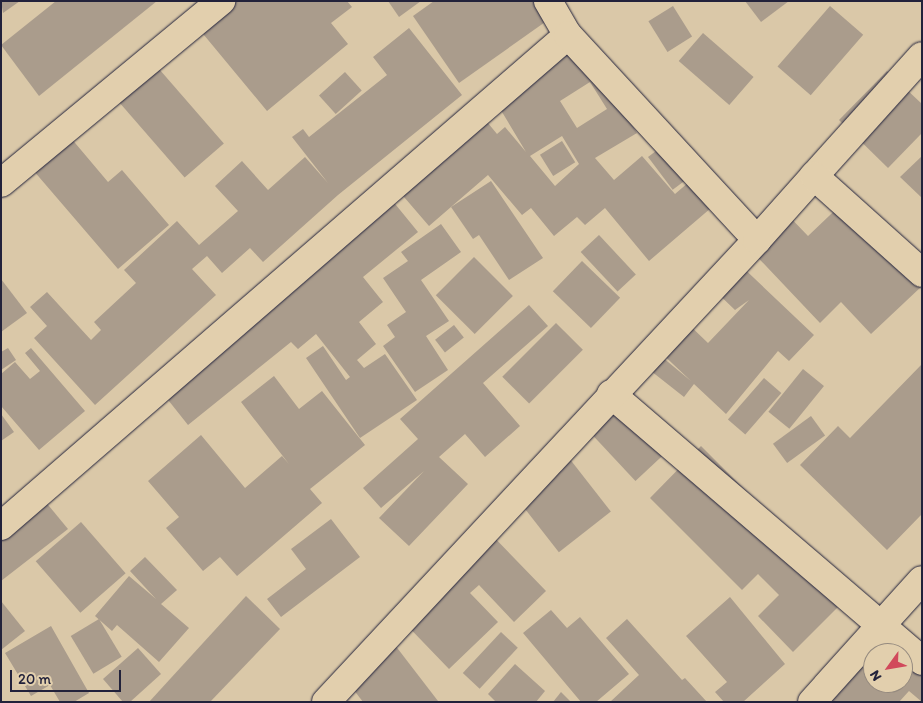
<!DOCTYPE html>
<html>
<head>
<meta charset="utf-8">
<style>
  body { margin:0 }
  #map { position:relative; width:923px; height:703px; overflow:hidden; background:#dac8a8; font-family:Itim,sans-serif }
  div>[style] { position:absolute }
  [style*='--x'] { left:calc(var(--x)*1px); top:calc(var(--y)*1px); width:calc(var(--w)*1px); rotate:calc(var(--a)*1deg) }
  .building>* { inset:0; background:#aa9c8c; transform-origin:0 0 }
  .roads { filter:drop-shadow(0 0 1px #22223b) drop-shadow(0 0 1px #22223b) }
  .street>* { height:28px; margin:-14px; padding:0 14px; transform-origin:14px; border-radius:14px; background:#e2cfad }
  .secondary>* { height:28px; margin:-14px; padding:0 14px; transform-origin:14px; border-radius:14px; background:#e2cfad }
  span { translate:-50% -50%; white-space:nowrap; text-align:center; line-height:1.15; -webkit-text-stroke:4px #e2cfad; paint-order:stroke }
  .frame { position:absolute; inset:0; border:2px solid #22223b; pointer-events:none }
  .north { position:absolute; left:863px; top:643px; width:50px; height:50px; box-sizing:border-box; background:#e2cfad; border:1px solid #958a7f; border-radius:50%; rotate:238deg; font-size:14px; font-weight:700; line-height:20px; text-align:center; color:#22223b }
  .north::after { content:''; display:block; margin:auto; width:18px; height:22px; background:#d1495b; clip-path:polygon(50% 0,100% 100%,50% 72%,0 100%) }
  .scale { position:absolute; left:10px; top:670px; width:111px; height:22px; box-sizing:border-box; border:2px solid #22223b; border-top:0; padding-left:6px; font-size:15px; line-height:18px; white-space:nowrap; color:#22223b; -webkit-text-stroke:4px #e2cfad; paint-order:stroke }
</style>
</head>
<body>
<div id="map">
  <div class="building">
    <div style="clip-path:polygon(1px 1px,20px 1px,3px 13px)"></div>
    <div style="clip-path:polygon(56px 1px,157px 1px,39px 96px,1px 45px)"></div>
    <div style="clip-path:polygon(232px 1px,347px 1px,352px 7px,331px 23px,348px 44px,267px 111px,199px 29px)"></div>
    <div style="clip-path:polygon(388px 1px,421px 1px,399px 17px)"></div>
    <div style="clip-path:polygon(434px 1px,535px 1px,548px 20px,459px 83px,413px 16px)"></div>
    <div style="clip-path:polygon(745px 1px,789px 1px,761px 22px)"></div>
    <div style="left:673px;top:6px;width:36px;height:29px;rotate:58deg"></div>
    <div style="left:830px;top:6px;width:44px;height:80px;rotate:41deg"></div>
    <div style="clip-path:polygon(409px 28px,462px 95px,338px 195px,263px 262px,250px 248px,222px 273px,207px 256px,192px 269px,216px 295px,95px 405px,34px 338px,47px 326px,30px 307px,47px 292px,91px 340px,101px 330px,94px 322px,136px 283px,124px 270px,177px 221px,199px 245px,238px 211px,215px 186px,242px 161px,268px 190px,305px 157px,328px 183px,292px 137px,303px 129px,309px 137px,387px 75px,373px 57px)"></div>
    <div style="left:703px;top:33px;width:67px;height:37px;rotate:41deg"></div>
    <div style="clip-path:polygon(evenodd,576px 38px,637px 133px,595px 158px,614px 180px,642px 156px,675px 194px,696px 176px,718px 202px,649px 261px,605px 208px,585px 225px,577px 217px,554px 236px,531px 208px,522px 215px,488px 175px,429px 226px,398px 190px,483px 117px,497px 134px,505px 127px,526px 152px,496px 102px,576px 38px,590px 82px,607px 109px,577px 128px,560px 101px,590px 82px,576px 38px,562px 136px,579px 164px,555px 186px,530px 156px,562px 136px)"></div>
    <div style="left:153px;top:62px;width:108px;height:52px;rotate:49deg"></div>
    <div style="clip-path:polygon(887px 71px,922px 104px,922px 133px,888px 168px,839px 120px)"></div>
    <div style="left:345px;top:72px;width:25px;height:35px;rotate:48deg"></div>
    <div style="clip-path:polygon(65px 131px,108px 182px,122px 170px,169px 225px,118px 269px,27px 163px)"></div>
    <div style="left:562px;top:141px;width:25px;height:26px;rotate:58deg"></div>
    <div style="left:664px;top:145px;width:41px;height:20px;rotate:53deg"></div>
    <div style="clip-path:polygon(922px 156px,922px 198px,900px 177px)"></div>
    <div style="clip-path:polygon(491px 181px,543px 258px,509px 280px,479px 235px,473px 239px,451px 207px)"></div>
    <div style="clip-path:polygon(387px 194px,418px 232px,363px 277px,383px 302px,359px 322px,376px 344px,357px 360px,364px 368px,385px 354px,417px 400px,360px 438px,306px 358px,323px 346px,346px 380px,350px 377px,316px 334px,298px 349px,291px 342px,188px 425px,157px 386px)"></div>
    <div style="clip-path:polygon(850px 196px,922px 286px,871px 334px,841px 302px,820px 323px,746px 245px,783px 210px,808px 236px)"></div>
    <div style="clip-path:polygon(441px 224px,461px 252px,421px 280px,449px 321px,426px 336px,448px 370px,415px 392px,383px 346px,395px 337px,387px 325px,406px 312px,383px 278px,408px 261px,401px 252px)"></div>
    <div style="left:599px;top:235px;width:54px;height:25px;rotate:47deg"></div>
    <div style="left:474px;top:257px;width:55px;height:54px;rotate:45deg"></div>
    <div style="clip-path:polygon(735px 260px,814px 335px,789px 361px,778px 351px,726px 414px,694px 384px,684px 397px,651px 371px,662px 357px,691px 381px,656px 348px,683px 319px,708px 343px,749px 300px,735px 310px,710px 286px)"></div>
    <div style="left:582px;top:261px;width:53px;height:42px;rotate:44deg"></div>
    <div style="clip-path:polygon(1px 279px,27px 313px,1px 332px)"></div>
    <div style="clip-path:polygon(529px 305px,548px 326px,483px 383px,520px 426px,485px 457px,465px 434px,439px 457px,468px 484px,409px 546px,379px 518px,424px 471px,381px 508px,363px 488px,418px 439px,400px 419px)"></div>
    <div style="left:556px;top:323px;width:38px;height:76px;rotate:45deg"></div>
    <div style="left:454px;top:325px;width:16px;height:24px;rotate:52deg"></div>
    <div style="clip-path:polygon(8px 348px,16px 360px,1px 370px,1px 352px)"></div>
    <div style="clip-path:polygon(31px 348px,85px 411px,39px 450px,1px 406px,1px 374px,15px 362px,30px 379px,40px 371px,25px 353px)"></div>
    <div style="clip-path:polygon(922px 364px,922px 514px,887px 550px,800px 465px,838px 426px,850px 438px)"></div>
    <div style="left:803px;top:369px;width:27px;height:55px;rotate:39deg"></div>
    <div style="clip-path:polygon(274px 376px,299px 409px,322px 391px,365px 445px,310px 489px,322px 503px,237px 576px,220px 557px,203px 571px,166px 528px,179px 517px,148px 481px,201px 435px,245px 488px,282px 456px,289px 464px,241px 402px)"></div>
    <div style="left:615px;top:377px;width:90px;height:56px;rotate:47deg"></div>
    <div style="left:764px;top:378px;width:23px;height:55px;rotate:41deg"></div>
    <div style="clip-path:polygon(1px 414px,14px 432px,1px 441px)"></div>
    <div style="left:811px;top:416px;width:24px;height:47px;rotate:54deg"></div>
    <div style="clip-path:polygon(701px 446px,850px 595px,793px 652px,758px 616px,779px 595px,758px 574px,742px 590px,650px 498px)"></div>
    <div style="left:569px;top:458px;width:68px;height:66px;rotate:52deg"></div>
    <div style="clip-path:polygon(35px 489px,68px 529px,1px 581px,1px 516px)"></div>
    <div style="clip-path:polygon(331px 519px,360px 557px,281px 617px,267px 599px,306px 569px,291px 549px)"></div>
    <div style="left:81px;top:522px;width:68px;height:60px;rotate:49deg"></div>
    <div style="clip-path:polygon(486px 529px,546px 591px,514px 622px,479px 585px,470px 593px,498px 622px,449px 669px,397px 615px)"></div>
    <div style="clip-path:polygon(145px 557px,177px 590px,161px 604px,189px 628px,159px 662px,117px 625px,112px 631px,95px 616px,129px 576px,156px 599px,130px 571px)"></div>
    <div style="clip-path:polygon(246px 596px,280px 629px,210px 702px,149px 702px)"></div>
    <div style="clip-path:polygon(730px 597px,785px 664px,743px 702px,724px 702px,715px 692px,727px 682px,686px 636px)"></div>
    <div style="clip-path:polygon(1px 601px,25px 631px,1px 650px)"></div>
    <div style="clip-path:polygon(551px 610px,567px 628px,580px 617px,629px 674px,596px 702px,581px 702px,523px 633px)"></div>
    <div style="left:99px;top:619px;width:44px;height:33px;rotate:59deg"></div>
    <div style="clip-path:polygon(627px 619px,682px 680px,685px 678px,707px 702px,610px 702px,639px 675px,606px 638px)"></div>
    <div style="clip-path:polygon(51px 626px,89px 693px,74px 702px,60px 702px,50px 685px,31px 696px,5px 653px)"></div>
    <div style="clip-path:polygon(evenodd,893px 629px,922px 656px,922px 702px,909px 691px,899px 702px,826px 702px,893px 629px,873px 653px,903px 653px,903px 683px,873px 683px,873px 653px)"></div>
    <div style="left:501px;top:632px;width:23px;height:56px;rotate:43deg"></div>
    <div style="clip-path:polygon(388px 636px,438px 701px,437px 702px,363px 702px,341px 673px)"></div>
    <div style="clip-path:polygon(138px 648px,161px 674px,130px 702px,123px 702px,103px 679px)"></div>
    <div style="clip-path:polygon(515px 664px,545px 691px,536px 702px,496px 702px,488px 694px)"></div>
    <div style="clip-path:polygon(561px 692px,571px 702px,553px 702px)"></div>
  </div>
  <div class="roads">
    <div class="street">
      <div style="--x:814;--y:176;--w:161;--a:-48"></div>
      <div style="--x:1;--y:183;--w:286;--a:-39.6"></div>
      <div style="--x:611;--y:394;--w:410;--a:40.6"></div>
      <div style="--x:1;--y:526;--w:750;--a:-40.89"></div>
      <div style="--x:326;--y:702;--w:632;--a:-46.99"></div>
      <div style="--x:812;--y:702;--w:164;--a:-48"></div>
    </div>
    <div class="secondary">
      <div style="--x:548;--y:1;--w:39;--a:60"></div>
      <div style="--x:568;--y:35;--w:279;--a:47.3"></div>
      <div style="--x:757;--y:240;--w:86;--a:-48.3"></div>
      <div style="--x:814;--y:176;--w:145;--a:41.9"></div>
    </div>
  </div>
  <div class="frame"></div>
  <div class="north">N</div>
  <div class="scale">20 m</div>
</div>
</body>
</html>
